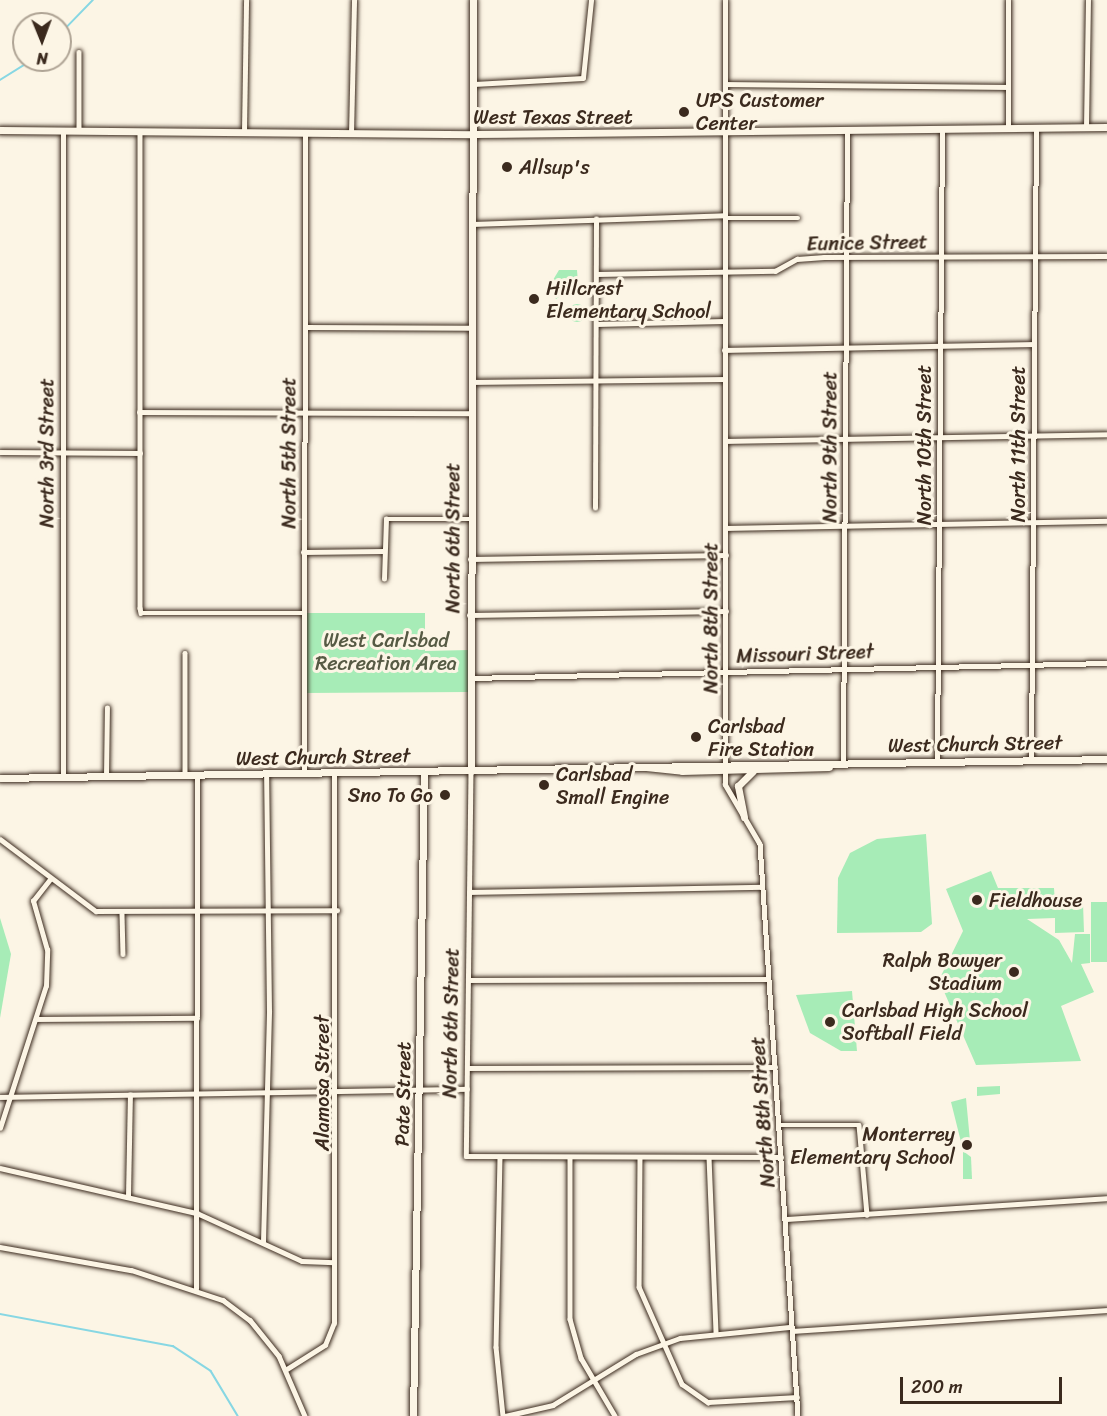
<!DOCTYPE html>
<html>
<head>
<meta charset="utf-8">
<style>
  body { margin:0 }
  #map { position:relative; width:1107px; height:1416px; overflow:hidden; background:#fcf5e5; font-family:Sriracha,sans-serif }
  div>[style] { position:absolute }
  [style*='--x'] { left:calc(var(--x)*1px); top:calc(var(--y)*1px); width:calc(var(--w)*1px); rotate:calc(var(--a)*1deg) }
  .green>* { inset:0; background:#a7ecb7; transform-origin:0 0 }
  .round { border-radius:50% }
  .stream>* { height:1.5px; margin:-0.75px; padding:0 0.75px; transform-origin:0.75px; border-radius:0.75px; background:#87d7e3 }
  .roads { filter:drop-shadow(0 0 2px #3b2a1e) drop-shadow(0 0 2px #3b2a1e) }
  .street>* { height:4.5px; margin:-2.25px; padding:0 2.25px; transform-origin:2.25px; border-radius:2.25px; background:#fcf5e5 }
  .secondary>* { height:7px; margin:-3.5px; padding:0 3.5px; transform-origin:3.5px; border-radius:3.5px; background:#fcf5e5 }
  .dots>* { width:16px; height:16px; translate:-50% -50%; box-sizing:border-box; border:3px solid #fcf5e5; border-radius:50% }
  span { translate:-50% -50%; white-space:nowrap; text-align:center; line-height:1.15; -webkit-text-stroke:6px #fcf5e5; paint-order:stroke }
  .poi-label { font-size:20px; color:#3b2a1e }
  .left { translate:0 -50%; text-align:left }
  .right { translate:-100% -50%; text-align:right }
  .street-label { font-size:20px; color:#3b2a1e }
  .park-label { font-size:20px; color:#565a44 }
  .north { position:absolute; left:12px; top:12px; width:60px; height:60px; box-sizing:border-box; background:#fcf5e5; border:2px solid #afa495; border-radius:50%; rotate:179deg; font-size:16px; font-weight:700; line-height:24px; text-align:center; color:#3b2a1e }
  .north::after { content:''; display:block; margin:auto; width:21px; height:27px; background:#3b2a1e; clip-path:polygon(50% 0,100% 100%,50% 72%,0 100%) }
  .scale { position:absolute; left:900px; top:1377px; width:162px; height:27px; box-sizing:border-box; border:3px solid #3b2a1e; border-top:0; padding-left:8px; font-size:18px; line-height:21px; white-space:nowrap; color:#3b2a1e; -webkit-text-stroke:4px #fcf5e5; paint-order:stroke }
</style>
</head>
<body>
<div id="map">
  <div class="green">
    <div style="clip-path:polygon(559px 270px,577px 270px,578px 283px,556px 299px,550px 285px)"></div>
    <div class="round" style="left:568px;top:304px;width:18px;height:18px"></div>
    <div style="clip-path:polygon(302px 613px,425px 613px,425px 651px,469px 650px,469px 692px,304px 693px)"></div>
    <div style="clip-path:polygon(926px 834px,932px 924px,921px 932px,837px 933px,838px 878px,850px 853px,877px 839px)"></div>
    <div style="clip-path:polygon(991px 871px,998px 888px,1054px 888px,1055px 903px,1083px 903px,1084px 932px,1055px 933px,1055px 918px,1027px 919px,1059px 940px,1072px 963px,1075px 934px,1090px 934px,1090px 963px,1081px 964px,1094px 992px,1061px 1006px,1081px 1061px,976px 1065px,939px 980px,963px 931px,946px 889px)"></div>
    <div style="left:1107px;top:902px;width:60px;height:16px;rotate:90deg"></div>
    <div style="clip-path:polygon(0 918px,11px 954px,0 1018px)"></div>
    <div style="clip-path:polygon(852px 991px,857px 1051px,841px 1051px,810px 1033px,796px 995px)"></div>
    <div style="clip-path:polygon(1000px 1086px,1000px 1094px,977px 1096px,977px 1087px)"></div>
    <div style="clip-path:polygon(966px 1098px,970px 1141px,961px 1142px,951px 1102px)"></div>
    <div style="clip-path:polygon(963px 1151px,971px 1157px,972px 1179px,963px 1179px)"></div>
  </div>
  <div class="stream">
    <div style="--x:60;--y:34;--w:47;--a:-45.9"></div>
    <div style="--x:0;--y:80;--w:38;--a:-32"></div>
    <div style="--x:0;--y:1314;--w:176;--a:10.5"></div>
    <div style="--x:173;--y:1346;--w:45;--a:33.3"></div>
    <div style="--x:211;--y:1371;--w:52;--a:59"></div>
  </div>
  <div class="roads">
    <div class="street">
      <div style="--x:726;--y:0;--w:784;--a:90.07"></div>
      <div style="--x:725;--y:784;--w:69;--a:59.7"></div>
      <div style="--x:760;--y:844;--w:573;--a:86.2"></div>
      <div style="--x:79;--y:52;--w:78;--a:90"></div>
      <div style="--x:474;--y:84;--w:109;--a:-3.2"></div>
      <div style="--x:583;--y:78;--w:78;--a:-84.1"></div>
      <div style="--x:725;--y:84;--w:283;--a:0.6"></div>
      <div style="--x:1086;--y:127;--w:127;--a:-89.1"></div>
      <div style="--x:1008;--y:128;--w:128;--a:-90"></div>
      <div style="--x:140;--y:131;--w:477;--a:90"></div>
      <div style="--x:140;--y:608;--w:5;--a:79"></div>
      <div style="--x:141;--y:613;--w:161;--a:0"></div>
      <div style="--x:244;--y:132;--w:132;--a:-89.1"></div>
      <div style="--x:351;--y:134;--w:134;--a:-88.7"></div>
      <div style="--x:725;--y:218;--w:73;--a:0"></div>
      <div style="--x:472;--y:224;--w:253;--a:-2"></div>
      <div style="--x:596;--y:274;--w:179;--a:-1"></div>
      <div style="--x:775;--y:271;--w:25;--a:-29"></div>
      <div style="--x:797;--y:259;--w:27;--a:-4"></div>
      <div style="--x:824;--y:257;--w:283;--a:-0.2"></div>
      <div style="--x:596;--y:324;--w:128;--a:-1.3"></div>
      <div style="--x:305;--y:327;--w:166;--a:0.3"></div>
      <div style="--x:724;--y:350;--w:309;--a:-1.1"></div>
      <div style="--x:471;--y:382;--w:253;--a:-0.7"></div>
      <div style="--x:139;--y:412;--w:332;--a:0.2"></div>
      <div style="--x:725;--y:441;--w:382;--a:-1"></div>
      <div style="--x:0;--y:452;--w:140;--a:0.4"></div>
      <div style="--x:595;--y:508;--w:289;--a:-89.8"></div>
      <div style="--x:726;--y:528;--w:381;--a:-1.1"></div>
      <div style="--x:303;--y:552;--w:81;--a:-0.7"></div>
      <div style="--x:470;--y:559;--w:256;--a:-0.9"></div>
      <div style="--x:384;--y:579;--w:60;--a:-88.1"></div>
      <div style="--x:386;--y:519;--w:84;--a:0"></div>
      <div style="--x:469;--y:615;--w:257;--a:-0.9"></div>
      <div style="--x:185;--y:653;--w:122;--a:90"></div>
      <div style="--x:471;--y:678;--w:636;--a:-1.35"></div>
      <div style="--x:1031;--y:760;--w:632;--a:-89.55"></div>
      <div style="--x:937;--y:761;--w:632;--a:-89.55"></div>
      <div style="--x:843;--y:763;--w:633;--a:-89.64"></div>
      <div style="--x:471;--y:771;--w:385;--a:90.7"></div>
      <div style="--x:466;--y:1156;--w:315;--a:0.2"></div>
      <div style="--x:304;--y:773;--w:640;--a:-89.91"></div>
      <div style="--x:106;--y:776;--w:68;--a:-89.2"></div>
      <div style="--x:63;--y:777;--w:647;--a:-90"></div>
      <div style="--x:0;--y:839;--w:120;--a:36.9"></div>
      <div style="--x:96;--y:911;--w:241;--a:-0.2"></div>
      <div style="--x:469;--y:892;--w:293;--a:-1"></div>
      <div style="--x:122;--y:914;--w:40;--a:88.6"></div>
      <div style="--x:469;--y:980;--w:299;--a:-0.2"></div>
      <div style="--x:37;--y:1019;--w:160;--a:-0.4"></div>
      <div style="--x:467;--y:1068;--w:308;--a:-0.2"></div>
      <div style="--x:0;--y:1097;--w:467;--a:-1"></div>
      <div style="--x:779;--y:1125;--w:80;--a:0"></div>
      <div style="--x:859;--y:1125;--w:90;--a:84.9"></div>
      <div style="--x:0;--y:1128;--w:149;--a:-72.1"></div>
      <div style="--x:46;--y:986;--w:36;--a:-88"></div>
      <div style="--x:47;--y:950;--w:51;--a:-105.9"></div>
      <div style="--x:33;--y:901;--w:28;--a:-52"></div>
      <div style="--x:500;--y:1157;--w:190;--a:91.2"></div>
      <div style="--x:496;--y:1347;--w:69;--a:84.2"></div>
      <div style="--x:570;--y:1157;--w:162;--a:90"></div>
      <div style="--x:570;--y:1319;--w:41;--a:74.2"></div>
      <div style="--x:581;--y:1358;--w:67;--a:59.6"></div>
      <div style="--x:640;--y:1157;--w:130;--a:90.4"></div>
      <div style="--x:639;--y:1287;--w:106;--a:66.1"></div>
      <div style="--x:682;--y:1384;--w:32;--a:35"></div>
      <div style="--x:708;--y:1402;--w:89;--a:-3.2"></div>
      <div style="--x:709;--y:1157;--w:175;--a:87.7"></div>
      <div style="--x:0;--y:1168;--w:202;--a:12.9"></div>
      <div style="--x:197;--y:1213;--w:115;--a:24.6"></div>
      <div style="--x:302;--y:1261;--w:32;--a:2"></div>
      <div style="--x:128;--y:1196;--w:101;--a:-88.9"></div>
      <div style="--x:785;--y:1219;--w:323;--a:-3.7"></div>
      <div style="--x:263;--y:1242;--w:231;--a:-88.5"></div>
      <div style="--x:269;--y:1011;--w:238;--a:-90.7"></div>
      <div style="--x:0;--y:1247;--w:133;--a:10"></div>
      <div style="--x:131;--y:1270;--w:97;--a:18.1"></div>
      <div style="--x:223;--y:1300;--w:34;--a:37"></div>
      <div style="--x:250;--y:1320;--w:46;--a:51.1"></div>
      <div style="--x:279;--y:1356;--w:65;--a:66.6"></div>
      <div style="--x:196;--y:1289;--w:514;--a:-89.89"></div>
      <div style="--x:792;--y:1331;--w:316;--a:-3.8"></div>
      <div style="--x:287;--y:1369;--w:45;--a:-32.3"></div>
      <div style="--x:325;--y:1345;--w:24;--a:-68"></div>
      <div style="--x:334;--y:1323;--w:550;--a:-90"></div>
      <div style="--x:505;--y:1416;--w:49;--a:-12.9"></div>
      <div style="--x:553;--y:1405;--w:97;--a:-31.6"></div>
      <div style="--x:636;--y:1354;--w:47;--a:-20"></div>
      <div style="--x:680;--y:1338;--w:112;--a:-5.7"></div>
    </div>
    <div class="secondary">
      <div style="--x:0;--y:130;--w:474;--a:0.5"></div>
      <div style="--x:474;--y:134;--w:633;--a:-0.63"></div>
      <div style="--x:646;--y:767;--w:36;--a:6"></div>
      <div style="--x:682;--y:771;--w:147;--a:-1.6"></div>
      <div style="--x:471;--y:771;--w:771;--a:-89.85"></div>
      <div style="--x:0;--y:778;--w:1107;--a:-0.98"></div>
      <div style="--x:744;--y:817;--w:32;--a:-101"></div>
      <div style="--x:738;--y:786;--w:21;--a:-45"></div>
      <div style="--x:413;--y:1416;--w:644;--a:-89.02"></div>
    </div>
  </div>
  <div class="dots">
    <div style="left:684px;top:112px;background:#3b2a1e"></div>
    <div style="left:507px;top:167px;background:#3b2a1e"></div>
    <div style="left:534px;top:299px;background:#3b2a1e"></div>
    <div style="left:696px;top:737px;background:#3b2a1e"></div>
    <div style="left:544px;top:785px;background:#3b2a1e"></div>
    <div style="left:445px;top:795px;background:#3b2a1e"></div>
    <div style="left:977px;top:900px;background:#3b2a1e"></div>
    <div style="left:1014px;top:972px;background:#3b2a1e"></div>
    <div style="left:830px;top:1022px;background:#3b2a1e"></div>
    <div style="left:967px;top:1145px;background:#3b2a1e"></div>
  </div>
  <div class="poi-label">
    <span class="left" style="left:696px;top:112px">UPS Customer<br>Center</span>
    <span class="left" style="left:519px;top:167px">Allsup's</span>
    <span class="left" style="left:546px;top:300px">Hillcrest<br>Elementary School</span>
    <span class="left" style="left:708px;top:738px">Carlsbad<br>Fire Station</span>
    <span class="left" style="left:556px;top:786px">Carlsbad<br>Small Engine</span>
    <span class="right" style="left:433px;top:795px">Sno To Go</span>
    <span class="left" style="left:989px;top:900px">Fieldhouse</span>
    <span class="right" style="left:1002px;top:972px">Ralph Bowyer<br>Stadium</span>
    <span class="left" style="left:842px;top:1022px">Carlsbad High School<br>Softball Field</span>
    <span class="right" style="left:955px;top:1146px">Monterrey<br>Elementary School</span>
  </div>
  <div class="street-label">
    <span style="left:553px;top:117px">West Texas Street</span>
    <span style="left:867px;top:243px;rotate:-1deg">Eunice Street</span>
    <span style="left:1018px;top:444px;rotate:-90deg">North 11th Street</span>
    <span style="left:924px;top:445px;rotate:-90deg">North 10th Street</span>
    <span style="left:830px;top:447px;rotate:-90deg">North 9th Street</span>
    <span style="left:47px;top:453px;rotate:-90deg">North 3rd Street</span>
    <span style="left:289px;top:453px;rotate:-90deg">North 5th Street</span>
    <span style="left:453px;top:538px;rotate:-90deg">North 6th Street</span>
    <span style="left:711px;top:618px;rotate:-90deg">North 8th Street</span>
    <span style="left:805px;top:654px;rotate:-2deg">Missouri Street</span>
    <span style="left:975px;top:744px;rotate:-1deg">West Church Street</span>
    <span style="left:323px;top:757px;rotate:-1deg">West Church Street</span>
    <span style="left:451px;top:1023px;rotate:-89deg">North 6th Street</span>
    <span style="left:322px;top:1083px;rotate:-90deg">Alamosa Street</span>
    <span style="left:403px;top:1094px;rotate:-89deg">Pate Street</span>
    <span style="left:763px;top:1112px;rotate:-94deg">North 8th Street</span>
  </div>
  <div class="park-label">
    <span style="left:386px;top:652px">West Carlsbad<br>Recreation Area</span>
  </div>
  <div class="north">N</div>
  <div class="scale">200 m</div>
</div>
</body>
</html>
